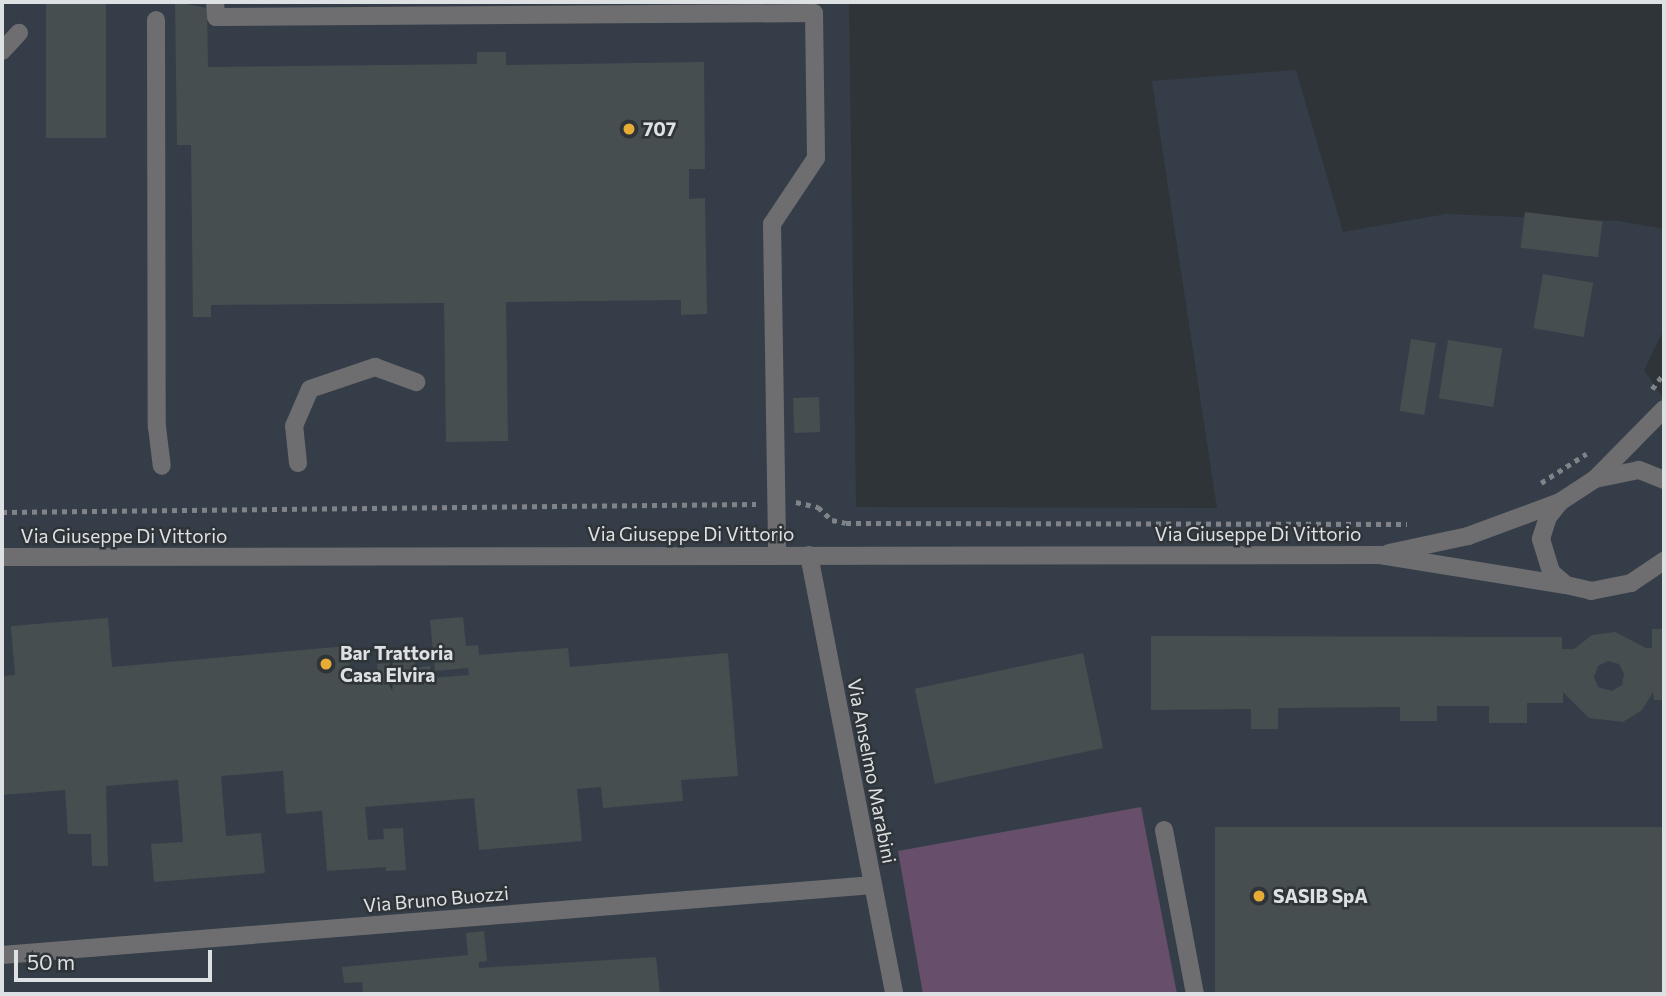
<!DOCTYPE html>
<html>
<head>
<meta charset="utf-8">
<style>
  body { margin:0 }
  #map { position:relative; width:1666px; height:996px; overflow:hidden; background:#2f3439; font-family:Commissioner,sans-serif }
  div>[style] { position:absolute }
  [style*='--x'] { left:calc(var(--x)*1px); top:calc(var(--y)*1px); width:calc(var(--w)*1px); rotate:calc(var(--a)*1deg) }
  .built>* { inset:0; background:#353e48 }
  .green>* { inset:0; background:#674f6c }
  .building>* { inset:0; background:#464e50; transform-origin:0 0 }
  .path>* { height:4.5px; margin-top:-2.25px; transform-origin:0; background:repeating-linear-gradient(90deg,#808488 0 5px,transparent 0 10px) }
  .minor>* { height:18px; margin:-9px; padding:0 9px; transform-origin:9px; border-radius:9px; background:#6e6e71 }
  .dots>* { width:19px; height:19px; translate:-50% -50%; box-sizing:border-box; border:4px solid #2f3439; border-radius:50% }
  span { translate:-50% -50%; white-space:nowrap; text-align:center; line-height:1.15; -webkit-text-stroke:5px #2f3439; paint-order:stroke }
  .poi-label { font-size:19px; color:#dee1e4; font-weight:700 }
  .left { translate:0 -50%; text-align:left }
  .street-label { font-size:19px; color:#dee1e4 }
  .frame { position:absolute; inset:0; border:4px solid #dee1e4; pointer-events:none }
  .scale { position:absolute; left:14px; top:950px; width:198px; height:32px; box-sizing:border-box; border:4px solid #dee1e4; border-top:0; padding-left:9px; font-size:21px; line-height:24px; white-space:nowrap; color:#dee1e4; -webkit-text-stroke:5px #2f3439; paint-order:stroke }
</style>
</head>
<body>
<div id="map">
  <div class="built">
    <div style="clip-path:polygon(2px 2px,849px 2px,856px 507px,1217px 508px,1152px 81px,1296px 70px,1343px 232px,1446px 214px,1618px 221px,1664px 229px,1664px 329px,1644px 370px,1664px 400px,1664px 994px,2px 994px)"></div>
  </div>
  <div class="green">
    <div style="clip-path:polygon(1141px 807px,1177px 994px,923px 994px,898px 851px)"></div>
  </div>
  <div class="building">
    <div style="left:46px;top:2px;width:60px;height:136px"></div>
    <div style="clip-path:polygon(175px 2px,207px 8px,208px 67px,477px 64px,477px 52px,506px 52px,506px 65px,704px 62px,705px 169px,689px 169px,689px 199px,705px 198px,707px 314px,681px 315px,681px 300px,506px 302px,508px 441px,446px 442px,444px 303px,211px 305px,211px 317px,193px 317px,191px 145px,177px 145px)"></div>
    <div style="left:1525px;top:212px;width:78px;height:36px;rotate:7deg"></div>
    <div style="left:1543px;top:274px;width:51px;height:55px;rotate:10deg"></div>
    <div style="left:1411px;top:339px;width:25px;height:73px;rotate:9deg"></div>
    <div style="left:1448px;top:340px;width:55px;height:59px;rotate:9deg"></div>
    <div style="left:819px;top:397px;width:35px;height:26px;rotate:88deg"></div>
    <div style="clip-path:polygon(463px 617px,466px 646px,478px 645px,479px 655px,568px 648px,570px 667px,728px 653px,738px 776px,681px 780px,683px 801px,603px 808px,601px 787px,577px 789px,582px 841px,479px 850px,474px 798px,365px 807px,368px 840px,384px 839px,383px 829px,403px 828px,406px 870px,386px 871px,386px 867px,327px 871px,322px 811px,286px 814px,283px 771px,221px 776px,226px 836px,261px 833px,265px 873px,154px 882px,151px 844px,183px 842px,178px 780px,106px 786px,108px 866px,92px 866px,91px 834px,68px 834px,65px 790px,2px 795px,2px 676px,15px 675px,11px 626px,108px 618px,112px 667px,348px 646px,351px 685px,378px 683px,377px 664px,415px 661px,415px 668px,430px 666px,431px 678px,469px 675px,468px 668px,435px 671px,430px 620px)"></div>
    <div style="clip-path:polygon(evenodd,1652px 629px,1664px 629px,1664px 700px,1654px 700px,1653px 692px,1642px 710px,1623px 722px,1589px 718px,1563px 692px,1563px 703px,1527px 703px,1527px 723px,1489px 723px,1489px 706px,1437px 706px,1437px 721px,1400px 721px,1400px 707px,1278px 708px,1278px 729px,1251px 729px,1251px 709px,1151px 710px,1151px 636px,1562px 637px,1562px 649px,1574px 649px,1592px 635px,1615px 632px,1646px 648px,1652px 648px,1652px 629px,1608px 661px,1619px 664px,1624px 674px,1622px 685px,1612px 691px,1598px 687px,1594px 677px,1598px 666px,1608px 661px)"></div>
    <div style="left:1083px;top:653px;width:97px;height:172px;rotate:78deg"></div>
    <div style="left:1664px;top:827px;width:167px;height:449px;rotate:90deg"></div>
    <div style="clip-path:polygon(484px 931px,487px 961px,479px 962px,479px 968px,656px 957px,660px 994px,363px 994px,362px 982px,344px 983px,342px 967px,468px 955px,466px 933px)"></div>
  </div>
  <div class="path">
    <div style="--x:1652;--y:389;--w:20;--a:-53"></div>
    <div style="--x:1541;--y:483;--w:54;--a:-32.8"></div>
    <div style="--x:796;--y:502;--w:23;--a:13"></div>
    <div style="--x:818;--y:507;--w:19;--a:43"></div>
    <div style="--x:832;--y:520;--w:14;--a:12"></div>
    <div style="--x:846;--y:523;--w:561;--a:0.1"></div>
    <div style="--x:2;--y:512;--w:754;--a:-0.61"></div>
  </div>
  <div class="minor">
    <div style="--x:215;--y:2;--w:15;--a:86"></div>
    <div style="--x:216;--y:17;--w:598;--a:-0.38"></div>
    <div style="--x:814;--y:13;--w:145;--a:89.2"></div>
    <div style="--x:816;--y:158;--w:79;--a:123.7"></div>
    <div style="--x:772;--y:224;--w:331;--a:89.1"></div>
    <div style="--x:156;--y:20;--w:407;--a:89.9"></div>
    <div style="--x:157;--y:427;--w:39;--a:83"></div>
    <div style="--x:2;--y:51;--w:25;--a:-47"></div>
    <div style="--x:298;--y:463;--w:37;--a:-96"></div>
    <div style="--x:294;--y:426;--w:40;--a:-66.6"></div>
    <div style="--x:310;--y:389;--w:69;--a:-18.7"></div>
    <div style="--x:375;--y:367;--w:44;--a:20.1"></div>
    <div style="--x:1598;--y:476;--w:94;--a:-45.4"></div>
    <div style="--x:1664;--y:480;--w:27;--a:-158"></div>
    <div style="--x:1639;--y:470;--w:45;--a:168.4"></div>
    <div style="--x:1595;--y:479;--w:42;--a:146.7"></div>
    <div style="--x:1560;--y:502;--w:19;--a:129"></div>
    <div style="--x:1548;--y:517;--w:23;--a:108"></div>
    <div style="--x:1541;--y:539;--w:34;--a:73"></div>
    <div style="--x:1551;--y:572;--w:20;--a:41"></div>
    <div style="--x:1566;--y:585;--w:26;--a:13"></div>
    <div style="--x:1591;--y:591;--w:41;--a:-11.3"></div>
    <div style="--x:1631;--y:583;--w:40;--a:-34"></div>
    <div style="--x:1389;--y:553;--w:81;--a:-12.1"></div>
    <div style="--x:1468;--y:536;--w:98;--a:-20.3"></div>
    <div style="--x:809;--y:555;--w:447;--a:79"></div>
    <div style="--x:2;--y:557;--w:1378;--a:-0.08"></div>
    <div style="--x:1380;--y:555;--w:188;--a:9.2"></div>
    <div style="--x:1164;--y:830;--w:167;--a:79.3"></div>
    <div style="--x:2;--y:955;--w:874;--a:-4.59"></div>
  </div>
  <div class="dots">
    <div style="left:629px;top:129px;background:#e7ac36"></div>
    <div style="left:326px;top:664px;background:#e7ac36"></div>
    <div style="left:1259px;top:896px;background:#e7ac36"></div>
  </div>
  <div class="poi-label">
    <span class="left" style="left:643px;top:129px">707</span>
    <span class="left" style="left:340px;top:664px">Bar Trattoria<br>Casa Elvira</span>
    <span class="left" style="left:1273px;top:896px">SASIB SpA</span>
  </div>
  <div class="street-label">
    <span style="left:691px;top:534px">Via Giuseppe Di Vittorio</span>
    <span style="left:1258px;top:534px">Via Giuseppe Di Vittorio</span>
    <span style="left:124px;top:536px">Via Giuseppe Di Vittorio</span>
    <span style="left:872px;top:771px;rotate:79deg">Via Anselmo Marabini</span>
    <span style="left:436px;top:899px;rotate:-5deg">Via Bruno Buozzi</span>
  </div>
  <div class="frame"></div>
  <div class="scale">50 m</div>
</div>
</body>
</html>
